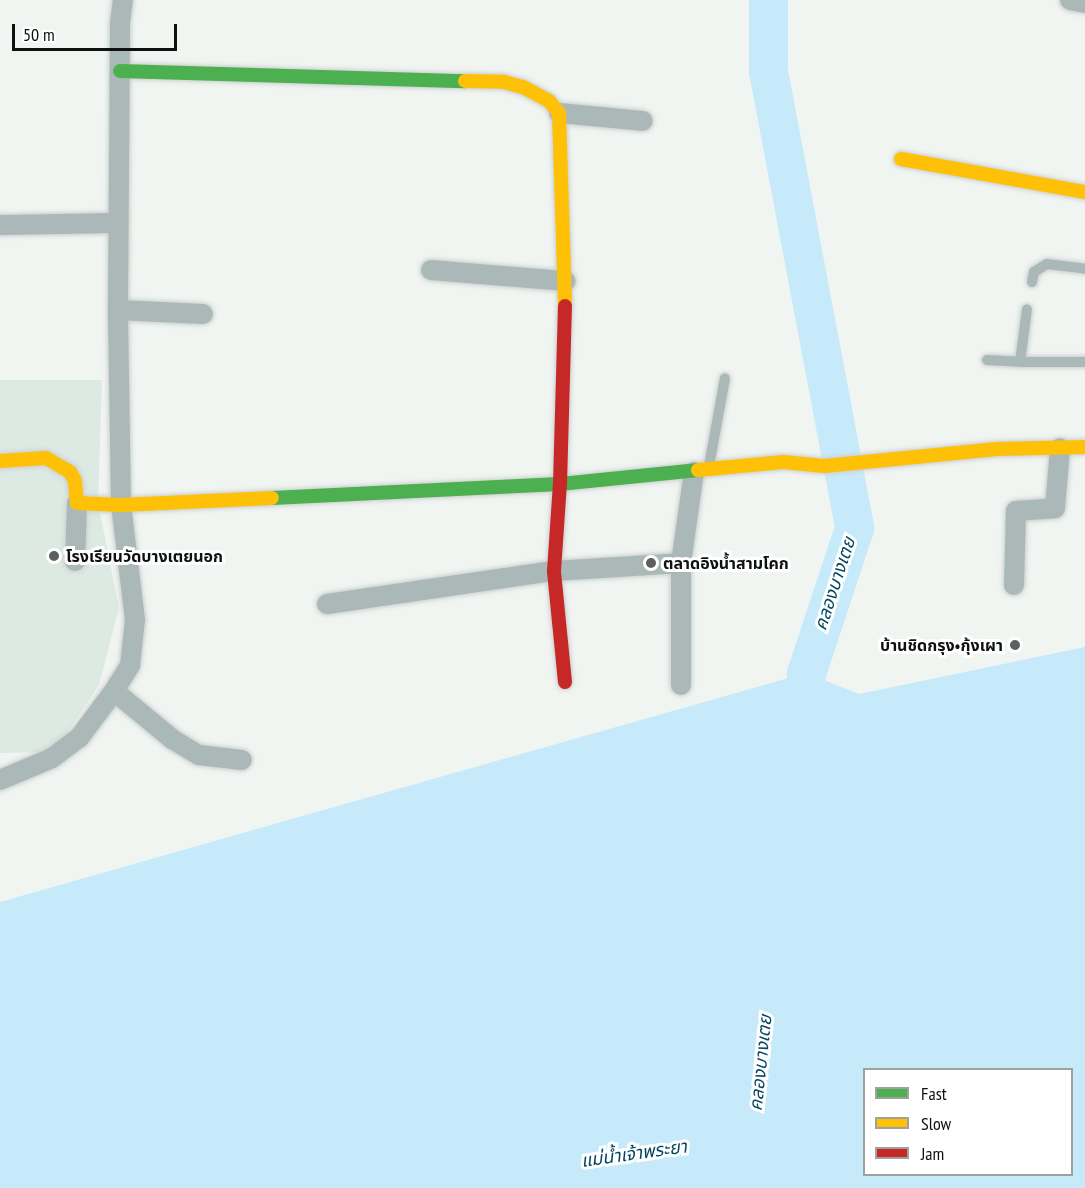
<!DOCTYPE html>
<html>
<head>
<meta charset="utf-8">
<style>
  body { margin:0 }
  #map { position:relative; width:1085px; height:1188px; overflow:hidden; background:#f0f5f2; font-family:"PT Sans Narrow","Noto Sans Thai",sans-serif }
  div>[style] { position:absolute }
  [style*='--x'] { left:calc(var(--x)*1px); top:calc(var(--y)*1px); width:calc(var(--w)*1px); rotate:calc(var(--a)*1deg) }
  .built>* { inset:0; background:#dde9e3 }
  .water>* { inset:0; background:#c7eafb }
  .river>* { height:39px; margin:-19.5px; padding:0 19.5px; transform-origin:19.5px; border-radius:19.5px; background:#c7eafb }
  .roads { filter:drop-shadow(0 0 2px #cdd0ce) drop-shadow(0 0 2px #cdd0ce) }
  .lane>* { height:10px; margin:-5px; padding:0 5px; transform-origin:5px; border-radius:5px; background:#aab9b8 }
  .street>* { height:20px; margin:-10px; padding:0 10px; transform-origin:10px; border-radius:10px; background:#aab9b8 }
  .fast>* { height:14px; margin:-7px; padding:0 7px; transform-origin:7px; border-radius:7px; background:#4caf50 }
  .slow>* { height:14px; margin:-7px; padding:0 7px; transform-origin:7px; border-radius:7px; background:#ffc107 }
  .jam>* { height:14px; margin:-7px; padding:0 7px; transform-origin:7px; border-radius:7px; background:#c62828 }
  .dots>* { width:16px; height:16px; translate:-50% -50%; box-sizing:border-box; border:3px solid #fff; border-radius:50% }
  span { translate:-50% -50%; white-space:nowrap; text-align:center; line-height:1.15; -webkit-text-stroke:6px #fff; paint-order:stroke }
  .poi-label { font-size:16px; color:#0e110f; font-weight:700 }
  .left { translate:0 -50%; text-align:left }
  .right { translate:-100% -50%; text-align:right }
  .water-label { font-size:18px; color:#054760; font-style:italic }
  .legend { position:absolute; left:863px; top:1068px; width:210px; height:108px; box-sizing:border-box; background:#fff; border:2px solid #9fa09f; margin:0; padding:8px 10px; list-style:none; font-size:18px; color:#0e110f }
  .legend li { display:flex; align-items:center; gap:12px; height:30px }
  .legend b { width:30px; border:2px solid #9fa09f }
  .scale { position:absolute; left:12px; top:24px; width:165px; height:27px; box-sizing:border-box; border:3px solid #0e110f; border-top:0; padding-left:8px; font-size:18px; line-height:21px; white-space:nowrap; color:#0e110f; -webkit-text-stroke:4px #fff; paint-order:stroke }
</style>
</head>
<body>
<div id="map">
  <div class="built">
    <div style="clip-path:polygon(0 380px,102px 380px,98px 503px,119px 608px,99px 685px,54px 752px,0 753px)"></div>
  </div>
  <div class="water">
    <div style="clip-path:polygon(evenodd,1085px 647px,1085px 1188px,0 1188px,0 902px,806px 673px,859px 694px,1085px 647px,864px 1070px,1072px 1070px,1072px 1174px,864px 1174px,864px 1070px)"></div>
  </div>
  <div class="river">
    <div style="--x:768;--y:0;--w:71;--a:90"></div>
    <div style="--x:768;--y:71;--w:465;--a:79.3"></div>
    <div style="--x:854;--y:528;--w:153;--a:108.3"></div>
    <div style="--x:806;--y:673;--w:52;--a:96.6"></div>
  </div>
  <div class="roads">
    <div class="lane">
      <div style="--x:1032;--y:282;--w:10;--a:-79"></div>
      <div style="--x:1034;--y:272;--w:15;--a:-32"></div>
      <div style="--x:1047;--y:264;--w:38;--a:7"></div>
      <div style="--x:987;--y:360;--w:33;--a:3"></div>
      <div style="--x:1020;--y:362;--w:53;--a:-82.5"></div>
      <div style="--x:1020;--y:362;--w:65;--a:0"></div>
      <div style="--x:709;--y:466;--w:89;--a:-79.7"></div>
    </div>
    <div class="street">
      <div style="--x:1070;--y:0;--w:15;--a:11"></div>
      <div style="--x:559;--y:113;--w:84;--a:5.4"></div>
      <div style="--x:0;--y:225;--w:118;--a:-1"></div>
      <div style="--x:431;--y:270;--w:135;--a:4.7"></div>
      <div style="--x:118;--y:310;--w:85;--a:2.7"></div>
      <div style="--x:75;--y:561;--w:58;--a:-88"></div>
      <div style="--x:1014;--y:585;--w:74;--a:-88.5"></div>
      <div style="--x:1016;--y:511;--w:39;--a:-4"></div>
      <div style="--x:1055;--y:508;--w:60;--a:-85.2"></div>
      <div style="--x:327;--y:604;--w:229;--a:-8.3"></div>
      <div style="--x:554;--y:571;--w:127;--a:-3.6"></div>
      <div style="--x:681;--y:685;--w:122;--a:-90"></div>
      <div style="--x:681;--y:563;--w:92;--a:-81.9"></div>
      <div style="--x:114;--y:691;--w:75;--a:39.6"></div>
      <div style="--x:172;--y:739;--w:31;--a:31"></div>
      <div style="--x:199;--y:755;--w:43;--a:6.6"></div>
      <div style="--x:0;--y:780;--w:56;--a:-22.9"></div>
      <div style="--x:52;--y:758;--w:34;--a:-37"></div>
      <div style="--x:79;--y:738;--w:59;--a:-53.3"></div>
      <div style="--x:114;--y:691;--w:31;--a:-58"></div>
      <div style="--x:130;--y:665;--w:45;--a:-83.7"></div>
      <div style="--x:135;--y:620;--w:116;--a:-96.9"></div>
      <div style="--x:121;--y:505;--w:195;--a:-90.9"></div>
      <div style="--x:118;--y:310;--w:287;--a:-89.6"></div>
      <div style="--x:120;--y:23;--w:23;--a:-83"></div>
    </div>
    <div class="fast">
      <div style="--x:120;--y:71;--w:345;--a:1.7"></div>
      <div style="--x:272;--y:498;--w:288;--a:-2.8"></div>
      <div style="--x:560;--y:484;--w:139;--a:-5.8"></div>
    </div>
    <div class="slow">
      <div style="--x:465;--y:81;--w:39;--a:1"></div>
      <div style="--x:504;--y:82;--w:20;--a:15"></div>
      <div style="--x:523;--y:87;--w:30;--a:28"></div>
      <div style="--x:549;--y:101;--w:16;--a:50"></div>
      <div style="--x:559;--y:113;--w:193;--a:88.2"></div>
      <div style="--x:901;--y:159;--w:187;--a:10.2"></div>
      <div style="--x:0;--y:461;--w:46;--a:-3.7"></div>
      <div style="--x:46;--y:458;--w:28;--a:30"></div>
      <div style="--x:70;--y:472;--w:10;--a:61"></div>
      <div style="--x:75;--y:481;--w:22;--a:85"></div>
      <div style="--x:77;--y:503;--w:44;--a:2.6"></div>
      <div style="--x:121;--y:505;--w:151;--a:-2.7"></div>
      <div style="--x:698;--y:470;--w:86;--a:-5.3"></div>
      <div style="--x:784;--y:462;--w:40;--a:5.7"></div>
      <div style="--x:824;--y:466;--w:174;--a:-5.6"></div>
      <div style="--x:997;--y:449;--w:88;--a:-1.3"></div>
    </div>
    <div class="jam">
      <div style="--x:565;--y:682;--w:112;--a:-95.7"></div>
      <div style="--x:554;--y:571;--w:87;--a:-86.1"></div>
      <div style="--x:560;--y:484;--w:178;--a:-88.4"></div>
    </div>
  </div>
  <div class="dots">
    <div style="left:54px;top:556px;background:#5d615e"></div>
    <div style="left:651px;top:563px;background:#5d615e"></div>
    <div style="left:1015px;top:645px;background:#5d615e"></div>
  </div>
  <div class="poi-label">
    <span class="left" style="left:66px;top:556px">โรงเรียนวัดบางเตยนอก</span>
    <span class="left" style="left:663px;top:563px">ตลาดอิงน้ำสามโคก</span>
    <span class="right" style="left:1003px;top:645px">บ้านชิดกรุง•กุ้งเผา</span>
  </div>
  <div class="water-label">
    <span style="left:835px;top:584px;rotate:-72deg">คลองบางเตย</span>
    <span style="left:761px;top:1063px;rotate:-84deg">คลองบางเตย</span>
    <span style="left:634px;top:1154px;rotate:-8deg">แม่น้ำเจ้าพระยา</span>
  </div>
  <ul class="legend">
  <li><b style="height:8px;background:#4caf50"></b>Fast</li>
  <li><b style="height:8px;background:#ffc107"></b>Slow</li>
  <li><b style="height:8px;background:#c62828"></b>Jam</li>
  </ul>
  <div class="scale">50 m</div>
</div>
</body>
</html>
